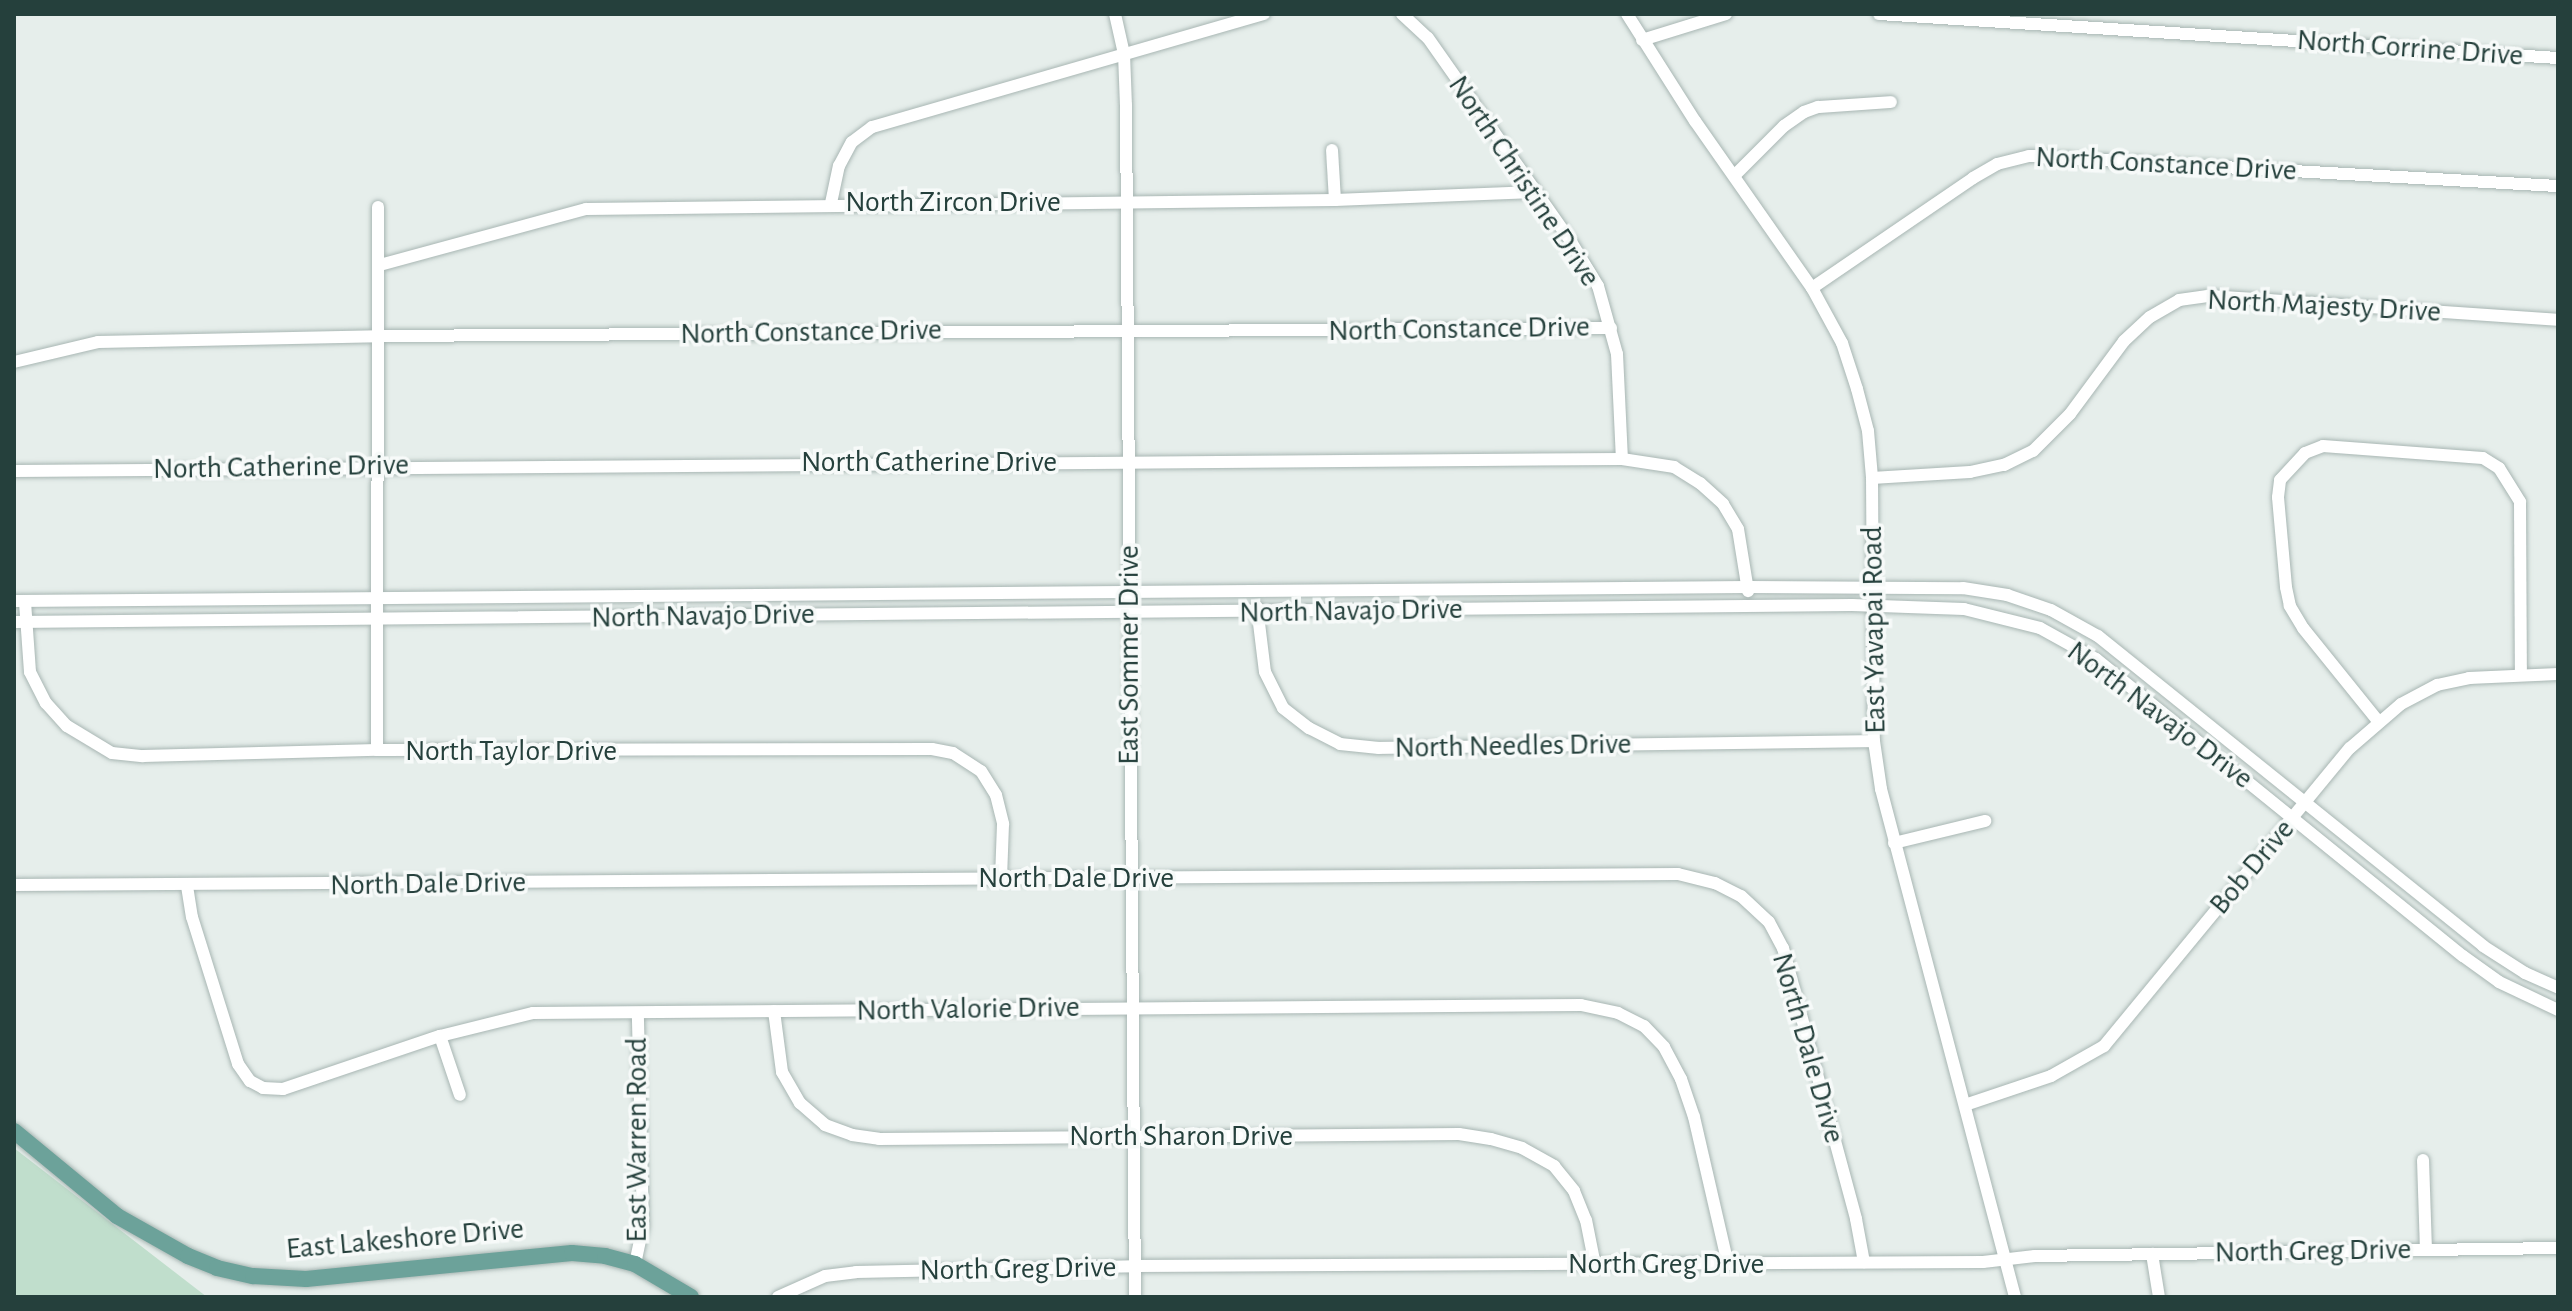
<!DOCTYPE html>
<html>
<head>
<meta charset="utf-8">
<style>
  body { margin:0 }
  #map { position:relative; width:2572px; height:1311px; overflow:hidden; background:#e6eeeb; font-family:"Alegreya Sans",sans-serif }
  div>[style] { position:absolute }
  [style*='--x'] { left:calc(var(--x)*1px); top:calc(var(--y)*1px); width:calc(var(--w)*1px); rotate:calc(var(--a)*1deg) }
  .green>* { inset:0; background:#c0decc }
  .roads { filter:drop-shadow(0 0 2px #a8b6b3) drop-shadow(0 0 2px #a8b6b3) }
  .minor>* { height:12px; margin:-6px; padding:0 6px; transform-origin:6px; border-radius:6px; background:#fff }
  .major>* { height:16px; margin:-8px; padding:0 8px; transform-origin:8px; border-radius:8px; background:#6ca29a }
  span { translate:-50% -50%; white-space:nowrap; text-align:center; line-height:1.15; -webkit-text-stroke:7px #f7faf9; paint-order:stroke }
  .street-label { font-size:30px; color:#25403c }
  .frame { position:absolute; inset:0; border:16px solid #25403c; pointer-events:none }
</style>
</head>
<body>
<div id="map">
  <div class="green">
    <div style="clip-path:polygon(14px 1148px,207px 1297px,14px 1297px)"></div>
  </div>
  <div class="roads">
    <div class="minor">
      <div style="--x:1115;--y:14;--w:41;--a:77.3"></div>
      <div style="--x:1124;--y:54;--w:51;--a:87.8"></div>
      <div style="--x:1126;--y:105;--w:1192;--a:89.57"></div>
      <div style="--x:1402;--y:14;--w:35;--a:43"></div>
      <div style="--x:1428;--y:38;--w:247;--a:54.9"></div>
      <div style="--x:1570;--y:240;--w:54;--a:58.7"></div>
      <div style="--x:1598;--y:286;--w:71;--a:74.4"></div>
      <div style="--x:1617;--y:354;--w:105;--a:87.3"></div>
      <div style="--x:1627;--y:14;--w:127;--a:57.6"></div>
      <div style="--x:1695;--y:121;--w:204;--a:55"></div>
      <div style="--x:1812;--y:288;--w:63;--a:61.4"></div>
      <div style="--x:1842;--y:343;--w:48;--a:71.9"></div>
      <div style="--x:1857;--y:389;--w:43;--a:75.3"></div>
      <div style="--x:1868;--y:431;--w:47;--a:85.1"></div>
      <div style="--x:1872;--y:478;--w:263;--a:89.6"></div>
      <div style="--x:1874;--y:741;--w:49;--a:81.7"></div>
      <div style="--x:1881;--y:789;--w:525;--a:75.22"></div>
      <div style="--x:1879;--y:14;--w:680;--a:3.71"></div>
      <div style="--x:1642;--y:40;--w:88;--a:-17.2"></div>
      <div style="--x:1332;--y:150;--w:50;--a:86.6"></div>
      <div style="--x:1734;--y:176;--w:71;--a:-45"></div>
      <div style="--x:1784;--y:126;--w:24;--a:-35"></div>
      <div style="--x:1804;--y:112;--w:15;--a:-20"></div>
      <div style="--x:1818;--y:107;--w:73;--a:-3.9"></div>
      <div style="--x:831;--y:203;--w:38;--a:-78"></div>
      <div style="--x:839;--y:166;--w:27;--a:-62"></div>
      <div style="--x:852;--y:142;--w:25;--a:-37"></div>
      <div style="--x:872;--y:127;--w:408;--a:-16.1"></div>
      <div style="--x:380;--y:265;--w:213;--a:-15.2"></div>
      <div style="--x:586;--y:209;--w:749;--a:-0.69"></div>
      <div style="--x:1335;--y:200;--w:199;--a:-2.3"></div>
      <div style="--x:1812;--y:288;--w:195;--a:-34.3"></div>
      <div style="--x:1973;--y:178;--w:28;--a:-30"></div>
      <div style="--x:1997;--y:164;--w:33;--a:-14"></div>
      <div style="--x:2029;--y:156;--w:530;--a:3.25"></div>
      <div style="--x:14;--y:362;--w:86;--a:-13.4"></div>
      <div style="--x:98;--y:342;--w:280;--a:-1.2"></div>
      <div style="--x:378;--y:336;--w:1233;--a:-0.37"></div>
      <div style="--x:14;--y:471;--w:1608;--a:-0.43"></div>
      <div style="--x:1622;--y:459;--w:53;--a:8.7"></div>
      <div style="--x:1674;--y:467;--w:31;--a:32"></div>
      <div style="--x:1700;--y:483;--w:31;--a:42"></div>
      <div style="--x:1723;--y:504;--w:29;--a:59"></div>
      <div style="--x:1738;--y:529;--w:63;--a:80.8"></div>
      <div style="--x:1872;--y:478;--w:98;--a:-3.5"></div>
      <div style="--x:1970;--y:472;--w:35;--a:-12"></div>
      <div style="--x:2004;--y:465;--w:32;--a:-26"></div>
      <div style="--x:2033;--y:451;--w:52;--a:-45"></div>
      <div style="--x:2070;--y:414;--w:91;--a:-53.5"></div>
      <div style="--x:2124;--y:341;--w:35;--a:-43"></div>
      <div style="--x:2150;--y:317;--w:34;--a:-30"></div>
      <div style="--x:2179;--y:300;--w:29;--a:-8"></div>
      <div style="--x:2208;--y:296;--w:351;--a:3.9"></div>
      <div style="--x:14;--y:601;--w:1734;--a:-0.46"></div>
      <div style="--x:1748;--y:587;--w:215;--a:0.3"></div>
      <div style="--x:1963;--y:588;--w:45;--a:9"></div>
      <div style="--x:2007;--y:595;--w:46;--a:18.8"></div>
      <div style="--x:2051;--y:610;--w:54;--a:29"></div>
      <div style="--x:2098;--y:636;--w:494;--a:38.8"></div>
      <div style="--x:2483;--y:946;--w:50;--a:32.7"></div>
      <div style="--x:2525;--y:973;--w:36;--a:24"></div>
      <div style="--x:25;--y:602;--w:70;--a:85.9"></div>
      <div style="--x:30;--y:672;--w:35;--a:63"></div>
      <div style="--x:46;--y:703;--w:31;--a:48"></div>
      <div style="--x:67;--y:726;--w:52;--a:31"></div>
      <div style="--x:112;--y:753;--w:31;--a:6"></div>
      <div style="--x:143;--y:756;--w:234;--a:-1.5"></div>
      <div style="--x:377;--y:750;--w:555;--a:-0.1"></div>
      <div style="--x:932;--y:749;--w:21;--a:11"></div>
      <div style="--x:953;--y:753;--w:33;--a:33"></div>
      <div style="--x:981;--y:771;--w:28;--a:58"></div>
      <div style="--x:996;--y:795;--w:30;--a:76"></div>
      <div style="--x:1003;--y:824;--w:54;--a:92.1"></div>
      <div style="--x:1257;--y:607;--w:65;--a:83"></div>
      <div style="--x:1265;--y:672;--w:40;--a:63.4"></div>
      <div style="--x:1283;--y:708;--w:33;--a:38"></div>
      <div style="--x:1309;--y:728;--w:35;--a:27"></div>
      <div style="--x:1340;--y:744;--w:39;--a:6"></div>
      <div style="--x:1379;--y:748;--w:495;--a:-0.8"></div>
      <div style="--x:14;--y:622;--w:1838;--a:-0.53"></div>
      <div style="--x:1852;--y:605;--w:112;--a:2"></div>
      <div style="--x:1964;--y:609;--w:78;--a:14"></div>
      <div style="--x:2040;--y:628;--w:64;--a:29"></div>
      <div style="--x:2096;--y:659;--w:472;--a:39"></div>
      <div style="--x:2463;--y:956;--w:44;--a:35.8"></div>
      <div style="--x:2499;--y:982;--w:65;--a:25.4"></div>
      <div style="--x:2378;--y:721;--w:119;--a:-128.9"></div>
      <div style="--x:2303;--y:628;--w:26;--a:-121"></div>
      <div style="--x:2290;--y:606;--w:19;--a:-102"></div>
      <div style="--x:2286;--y:587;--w:90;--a:-95.1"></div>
      <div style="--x:2278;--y:497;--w:17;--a:-83"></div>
      <div style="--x:2280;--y:480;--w:37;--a:-47"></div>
      <div style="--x:2305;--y:453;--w:19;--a:-21"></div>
      <div style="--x:2323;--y:446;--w:160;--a:4.3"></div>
      <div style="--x:2483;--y:458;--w:19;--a:32"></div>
      <div style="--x:2499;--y:468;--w:40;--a:58"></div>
      <div style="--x:2520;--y:502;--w:172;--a:89.7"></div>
      <div style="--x:377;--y:750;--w:543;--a:-89.89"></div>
      <div style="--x:1894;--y:843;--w:94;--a:-13.6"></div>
      <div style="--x:14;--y:885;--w:1664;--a:-0.38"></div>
      <div style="--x:1678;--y:874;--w:38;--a:14"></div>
      <div style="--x:1715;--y:883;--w:29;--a:27"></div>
      <div style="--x:1741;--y:896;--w:38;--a:43"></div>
      <div style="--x:1769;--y:922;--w:30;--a:62"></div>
      <div style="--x:1783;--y:948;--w:281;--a:74.9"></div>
      <div style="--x:1856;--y:1219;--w:44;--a:79.5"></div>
      <div style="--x:187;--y:886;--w:31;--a:81"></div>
      <div style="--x:192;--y:917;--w:154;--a:72.6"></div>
      <div style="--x:238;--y:1064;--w:21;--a:55"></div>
      <div style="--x:250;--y:1081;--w:15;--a:28"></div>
      <div style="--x:263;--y:1088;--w:20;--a:3"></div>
      <div style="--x:283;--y:1089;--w:166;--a:-18.7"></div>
      <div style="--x:440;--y:1036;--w:96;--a:-13.9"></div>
      <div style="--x:533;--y:1013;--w:1048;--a:-0.44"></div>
      <div style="--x:1581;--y:1005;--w:38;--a:12"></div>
      <div style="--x:1618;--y:1013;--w:29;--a:27"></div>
      <div style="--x:1644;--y:1026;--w:29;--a:46"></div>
      <div style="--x:1664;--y:1047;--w:36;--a:62"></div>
      <div style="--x:1681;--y:1079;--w:40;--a:71.1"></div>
      <div style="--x:1694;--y:1117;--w:151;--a:77"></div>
      <div style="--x:774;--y:1011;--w:62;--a:82.5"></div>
      <div style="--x:782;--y:1072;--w:36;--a:60"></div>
      <div style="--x:800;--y:1103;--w:33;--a:41"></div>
      <div style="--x:825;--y:1125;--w:29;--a:20"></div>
      <div style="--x:852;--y:1135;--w:27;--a:8"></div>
      <div style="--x:879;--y:1139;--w:580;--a:-0.49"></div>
      <div style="--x:1459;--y:1134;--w:32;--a:9"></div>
      <div style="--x:1491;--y:1139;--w:32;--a:16"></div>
      <div style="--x:1522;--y:1148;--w:37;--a:29"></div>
      <div style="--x:1554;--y:1166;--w:32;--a:51"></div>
      <div style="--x:1574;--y:1191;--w:31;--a:68"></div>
      <div style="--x:1586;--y:1220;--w:46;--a:78.7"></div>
      <div style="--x:440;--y:1036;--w:62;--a:71.3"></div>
      <div style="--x:1965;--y:1105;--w:91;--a:-18.6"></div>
      <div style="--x:2051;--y:1076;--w:61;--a:-29.5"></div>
      <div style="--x:2104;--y:1046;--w:386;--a:-50.5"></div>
      <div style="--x:2350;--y:748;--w:67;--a:-40.8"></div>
      <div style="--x:2401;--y:704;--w:41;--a:-27.8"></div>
      <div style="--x:2437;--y:685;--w:33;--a:-12"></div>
      <div style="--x:2469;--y:678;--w:89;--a:-2.6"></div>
      <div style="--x:2423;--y:1160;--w:89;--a:88.1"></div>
      <div style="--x:2152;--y:1254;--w:44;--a:80.8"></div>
      <div style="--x:635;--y:1264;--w:39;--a:-78"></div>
      <div style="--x:643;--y:1226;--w:211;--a:-91.4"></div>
      <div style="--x:778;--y:1297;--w:51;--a:-24.1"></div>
      <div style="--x:825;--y:1276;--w:31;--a:-7"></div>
      <div style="--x:856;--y:1272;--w:279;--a:-1.2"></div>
      <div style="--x:1135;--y:1266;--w:848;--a:-0.27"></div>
      <div style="--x:1983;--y:1262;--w:52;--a:-6.6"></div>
      <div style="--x:2035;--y:1256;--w:523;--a:-0.88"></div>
    </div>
    <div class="major">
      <div style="--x:14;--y:1131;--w:134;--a:39.5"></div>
      <div style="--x:117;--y:1216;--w:81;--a:29.4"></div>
      <div style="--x:188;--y:1256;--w:31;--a:22"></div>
      <div style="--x:217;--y:1268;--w:37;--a:13"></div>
      <div style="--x:253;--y:1276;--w:53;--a:3.2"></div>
      <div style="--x:306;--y:1279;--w:267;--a:-5.6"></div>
      <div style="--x:572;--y:1253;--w:33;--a:5"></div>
      <div style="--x:605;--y:1256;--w:31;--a:15"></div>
      <div style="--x:635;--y:1264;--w:65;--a:30.5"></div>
    </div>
  </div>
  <div class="street-label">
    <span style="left:2410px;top:48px;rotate:4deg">North Corrine Drive</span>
    <span style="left:2166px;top:164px;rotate:3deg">North Constance Drive</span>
    <span style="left:1524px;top:181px;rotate:56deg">North Christine Drive</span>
    <span style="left:953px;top:202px">North Zircon Drive</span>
    <span style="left:2324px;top:306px;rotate:3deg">North Majesty Drive</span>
    <span style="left:1459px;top:329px;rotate:-1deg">North Constance Drive</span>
    <span style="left:811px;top:332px;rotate:-1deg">North Constance Drive</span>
    <span style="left:929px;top:462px">North Catherine Drive</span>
    <span style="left:281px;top:467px;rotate:-1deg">North Catherine Drive</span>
    <span style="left:1351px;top:611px;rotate:-1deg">North Navajo Drive</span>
    <span style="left:703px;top:616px;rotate:-1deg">North Navajo Drive</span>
    <span style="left:1874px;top:630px;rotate:-91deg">East Yavapai Road</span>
    <span style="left:1129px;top:655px;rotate:-90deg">East Sommer Drive</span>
    <span style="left:2160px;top:715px;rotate:37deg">North Navajo Drive</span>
    <span style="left:1513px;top:746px;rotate:-1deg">North Needles Drive</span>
    <span style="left:511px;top:751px">North Taylor Drive</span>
    <span style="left:2252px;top:867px;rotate:-50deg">Bob Drive</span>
    <span style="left:1076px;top:878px">North Dale Drive</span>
    <span style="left:428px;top:884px;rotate:-1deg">North Dale Drive</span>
    <span style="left:968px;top:1009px;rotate:-1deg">North Valorie Drive</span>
    <span style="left:1808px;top:1048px;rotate:74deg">North Dale Drive</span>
    <span style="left:1181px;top:1136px">North Sharon Drive</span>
    <span style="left:637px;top:1140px;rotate:-90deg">East Warren Road</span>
    <span style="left:405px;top:1239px;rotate:-5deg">East Lakeshore Drive</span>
    <span style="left:2313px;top:1251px;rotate:-1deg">North Greg Drive</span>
    <span style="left:1666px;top:1264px">North Greg Drive</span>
    <span style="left:1018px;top:1269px;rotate:-1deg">North Greg Drive</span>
  </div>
  <div class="frame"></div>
</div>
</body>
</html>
